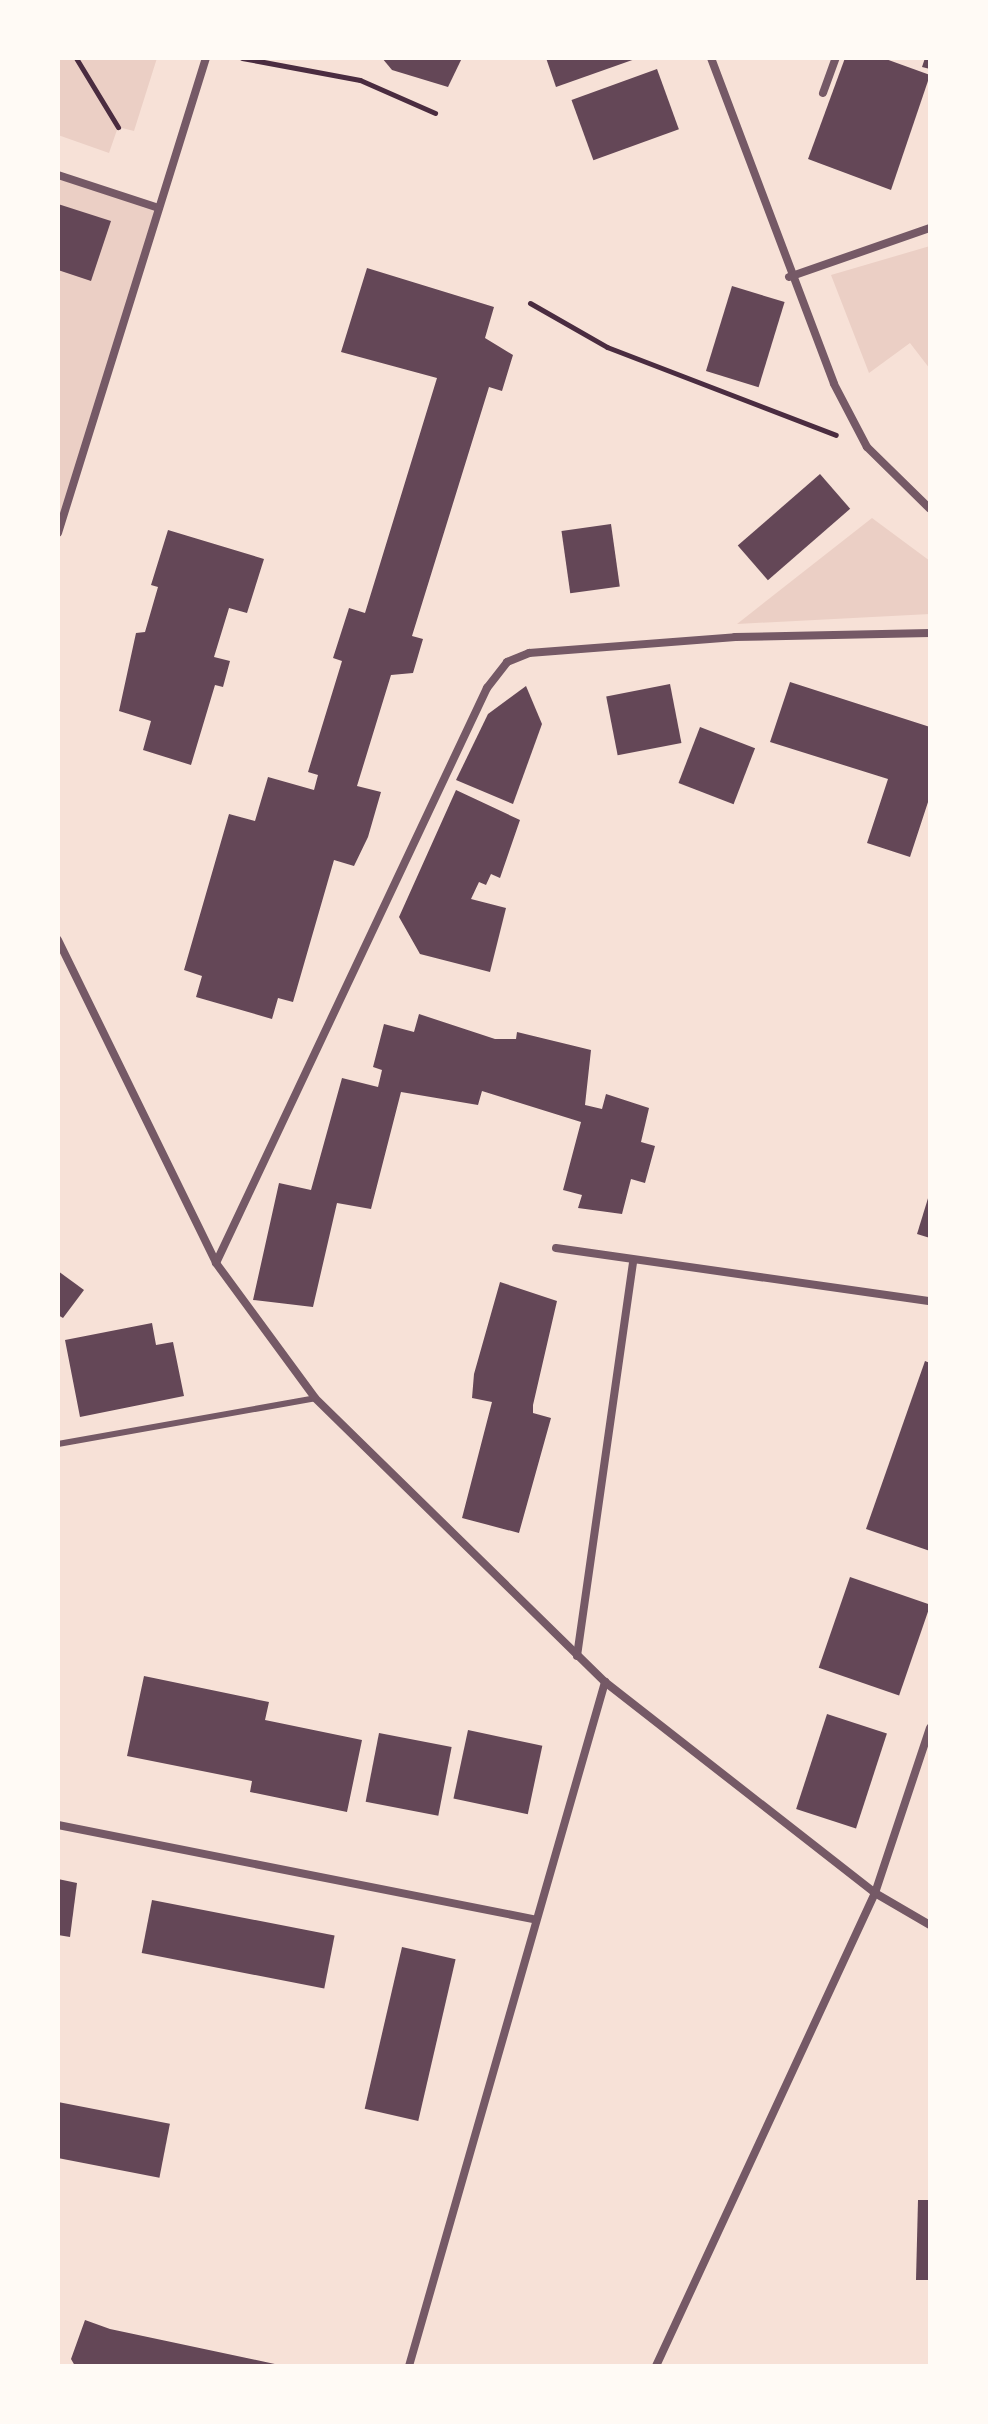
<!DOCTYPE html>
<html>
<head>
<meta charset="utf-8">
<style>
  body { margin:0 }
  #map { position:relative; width:988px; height:2424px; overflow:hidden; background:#f7e1d7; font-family:"Noto Sans",sans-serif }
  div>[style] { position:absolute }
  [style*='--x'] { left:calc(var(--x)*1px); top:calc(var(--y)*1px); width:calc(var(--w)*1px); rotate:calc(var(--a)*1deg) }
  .green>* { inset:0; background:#ebcfc5 }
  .building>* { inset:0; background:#644757; transform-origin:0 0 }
  .path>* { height:5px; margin:-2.5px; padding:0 2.5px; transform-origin:2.5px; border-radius:2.5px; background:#4a2c40 }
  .service>* { height:6px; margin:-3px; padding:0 3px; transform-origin:3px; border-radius:3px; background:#755966 }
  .minor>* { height:8px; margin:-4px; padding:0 4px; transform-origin:4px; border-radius:4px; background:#755966 }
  span { translate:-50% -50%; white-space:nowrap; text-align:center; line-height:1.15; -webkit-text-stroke:6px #fffaf5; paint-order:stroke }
  .frame { position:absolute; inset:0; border:60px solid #fffaf5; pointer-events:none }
</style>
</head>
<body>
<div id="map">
  <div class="green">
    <div style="clip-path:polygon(58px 58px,157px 58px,134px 131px,118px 127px,109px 153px,58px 135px)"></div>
    <div style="clip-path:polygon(58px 175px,159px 208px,58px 533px)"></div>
    <div style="clip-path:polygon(930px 246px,930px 369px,910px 343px,869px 373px,831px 275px)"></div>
    <div style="clip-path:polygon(872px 518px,930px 561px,930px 614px,737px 624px)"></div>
  </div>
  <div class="building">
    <div style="clip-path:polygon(382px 58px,462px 58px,448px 87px,392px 70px)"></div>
    <div style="clip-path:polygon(546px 58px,638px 58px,556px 87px)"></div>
    <div style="clip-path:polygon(845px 58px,883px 58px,930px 75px,891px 190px,808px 159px)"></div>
    <div style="clip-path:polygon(925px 58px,930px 58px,930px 69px,922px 67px)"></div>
    <div style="left:657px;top:69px;width:64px;height:91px;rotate:70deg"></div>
    <div style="clip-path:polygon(58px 204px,111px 221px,91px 281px,58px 270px)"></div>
    <div style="clip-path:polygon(367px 268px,494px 307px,485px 338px,513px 355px,502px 391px,489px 387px,412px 636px,423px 639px,413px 673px,391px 675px,357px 786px,381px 792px,368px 837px,354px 866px,334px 860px,293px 1002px,278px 998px,272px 1019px,196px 997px,202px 976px,184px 970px,229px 814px,255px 821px,268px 777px,314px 790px,318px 775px,308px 772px,342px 661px,333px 658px,349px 608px,365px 613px,437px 378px,341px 352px)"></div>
    <div style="left:732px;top:286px;width:55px;height:89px;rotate:17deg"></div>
    <div style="left:820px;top:474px;width:46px;height:109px;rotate:49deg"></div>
    <div style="left:611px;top:524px;width:63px;height:50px;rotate:82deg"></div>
    <div style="clip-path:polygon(168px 530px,264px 559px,247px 613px,229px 608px,214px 657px,230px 661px,223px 687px,215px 685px,191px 765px,143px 750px,151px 721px,119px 711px,136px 633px,145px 632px,158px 587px,151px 585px)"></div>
    <div style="clip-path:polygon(790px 682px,930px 727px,930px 796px,910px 857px,867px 843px,888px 779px,770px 742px)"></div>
    <div style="left:670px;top:684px;width:60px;height:65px;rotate:79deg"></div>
    <div style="clip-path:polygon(526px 686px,542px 724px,513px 804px,456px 780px,488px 714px)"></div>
    <div style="left:700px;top:727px;width:59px;height:60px;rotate:21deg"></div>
    <div style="clip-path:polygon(456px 790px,520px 820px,500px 878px,491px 874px,486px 885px,479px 882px,471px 899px,506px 908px,490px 972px,420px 954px,399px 917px)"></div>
    <div style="clip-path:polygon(419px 1014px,495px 1039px,516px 1039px,517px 1032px,591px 1050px,585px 1105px,602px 1109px,606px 1094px,649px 1108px,641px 1142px,655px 1146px,645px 1183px,631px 1179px,622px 1214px,578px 1208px,582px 1195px,563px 1190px,581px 1122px,482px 1091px,478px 1105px,401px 1092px,371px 1209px,337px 1203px,313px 1307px,253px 1300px,279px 1183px,311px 1190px,342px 1078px,378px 1087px,382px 1070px,373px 1067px,384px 1024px,414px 1032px)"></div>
    <div style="clip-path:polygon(929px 1195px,930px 1195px,930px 1238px,917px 1234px)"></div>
    <div style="clip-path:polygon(58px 1271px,84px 1290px,63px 1318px,58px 1315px)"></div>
    <div style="clip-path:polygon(500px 1282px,557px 1301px,533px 1405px,533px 1413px,551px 1418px,519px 1533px,462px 1518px,492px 1402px,472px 1398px,474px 1374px)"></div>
    <div style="clip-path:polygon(152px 1323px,156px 1345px,173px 1342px,184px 1396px,80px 1417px,65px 1340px)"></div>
    <div style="clip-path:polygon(925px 1361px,930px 1363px,930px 1551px,866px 1529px)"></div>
    <div style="left:850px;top:1577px;width:85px;height:96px;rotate:19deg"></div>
    <div style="clip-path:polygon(144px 1676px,269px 1702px,265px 1720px,362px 1740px,347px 1812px,250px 1792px,252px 1781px,127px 1756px)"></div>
    <div style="left:827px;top:1714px;width:63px;height:100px;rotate:18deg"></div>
    <div style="left:468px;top:1730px;width:76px;height:70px;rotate:12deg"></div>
    <div style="left:379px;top:1733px;width:74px;height:70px;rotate:11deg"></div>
    <div style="clip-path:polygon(58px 1879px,77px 1883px,70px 1937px,58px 1935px)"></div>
    <div style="left:152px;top:1900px;width:186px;height:54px;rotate:11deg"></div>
    <div style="left:402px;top:1947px;width:55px;height:166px;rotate:13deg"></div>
    <div style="left:58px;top:2102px;width:114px;height:55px;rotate:11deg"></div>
    <div style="clip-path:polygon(918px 2200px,930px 2200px,930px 2280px,916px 2280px)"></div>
    <div style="clip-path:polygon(85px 2320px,110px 2329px,284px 2366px,75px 2366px,71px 2359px)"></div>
  </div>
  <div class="path">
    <div style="--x:76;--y:58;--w:81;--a:58.7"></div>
    <div style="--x:242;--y:58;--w:120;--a:10.6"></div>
    <div style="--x:360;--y:80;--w:82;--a:23.7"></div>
    <div style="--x:530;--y:303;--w:89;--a:29.7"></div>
    <div style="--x:607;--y:347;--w:245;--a:21"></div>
  </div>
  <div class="service">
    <div style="--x:58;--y:1444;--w:261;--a:-10.1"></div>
  </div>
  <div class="minor">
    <div style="--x:711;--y:58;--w:348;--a:69.3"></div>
    <div style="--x:834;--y:384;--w:71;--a:62.4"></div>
    <div style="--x:867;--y:447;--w:88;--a:44.5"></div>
    <div style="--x:823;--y:93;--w:37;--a:-70"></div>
    <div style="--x:58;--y:175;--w:106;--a:18.1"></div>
    <div style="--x:789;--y:277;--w:149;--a:-19.2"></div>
    <div style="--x:58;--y:533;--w:498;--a:-72.7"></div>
    <div style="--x:58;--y:940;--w:360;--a:63.9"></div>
    <div style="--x:216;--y:1263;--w:167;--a:53.7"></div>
    <div style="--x:315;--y:1398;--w:406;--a:44.4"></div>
    <div style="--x:605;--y:1682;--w:343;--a:38"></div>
    <div style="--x:875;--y:1893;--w:64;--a:30.2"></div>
    <div style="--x:556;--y:1248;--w:378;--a:8.1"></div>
    <div style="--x:216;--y:1263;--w:636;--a:-64.77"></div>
    <div style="--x:487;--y:688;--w:33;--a:-52"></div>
    <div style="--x:507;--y:662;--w:24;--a:-22"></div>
    <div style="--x:529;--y:653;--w:207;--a:-4.4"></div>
    <div style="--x:735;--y:637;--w:195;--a:-1.2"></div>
    <div style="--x:577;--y:1656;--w:398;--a:-81.9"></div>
    <div style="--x:58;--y:1825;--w:487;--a:11.2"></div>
    <div style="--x:409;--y:2366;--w:712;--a:-74.01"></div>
    <div style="--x:656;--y:2366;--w:521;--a:-65.16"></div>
    <div style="--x:875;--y:1893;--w:174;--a:-71.6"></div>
  </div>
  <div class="frame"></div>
</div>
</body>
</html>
